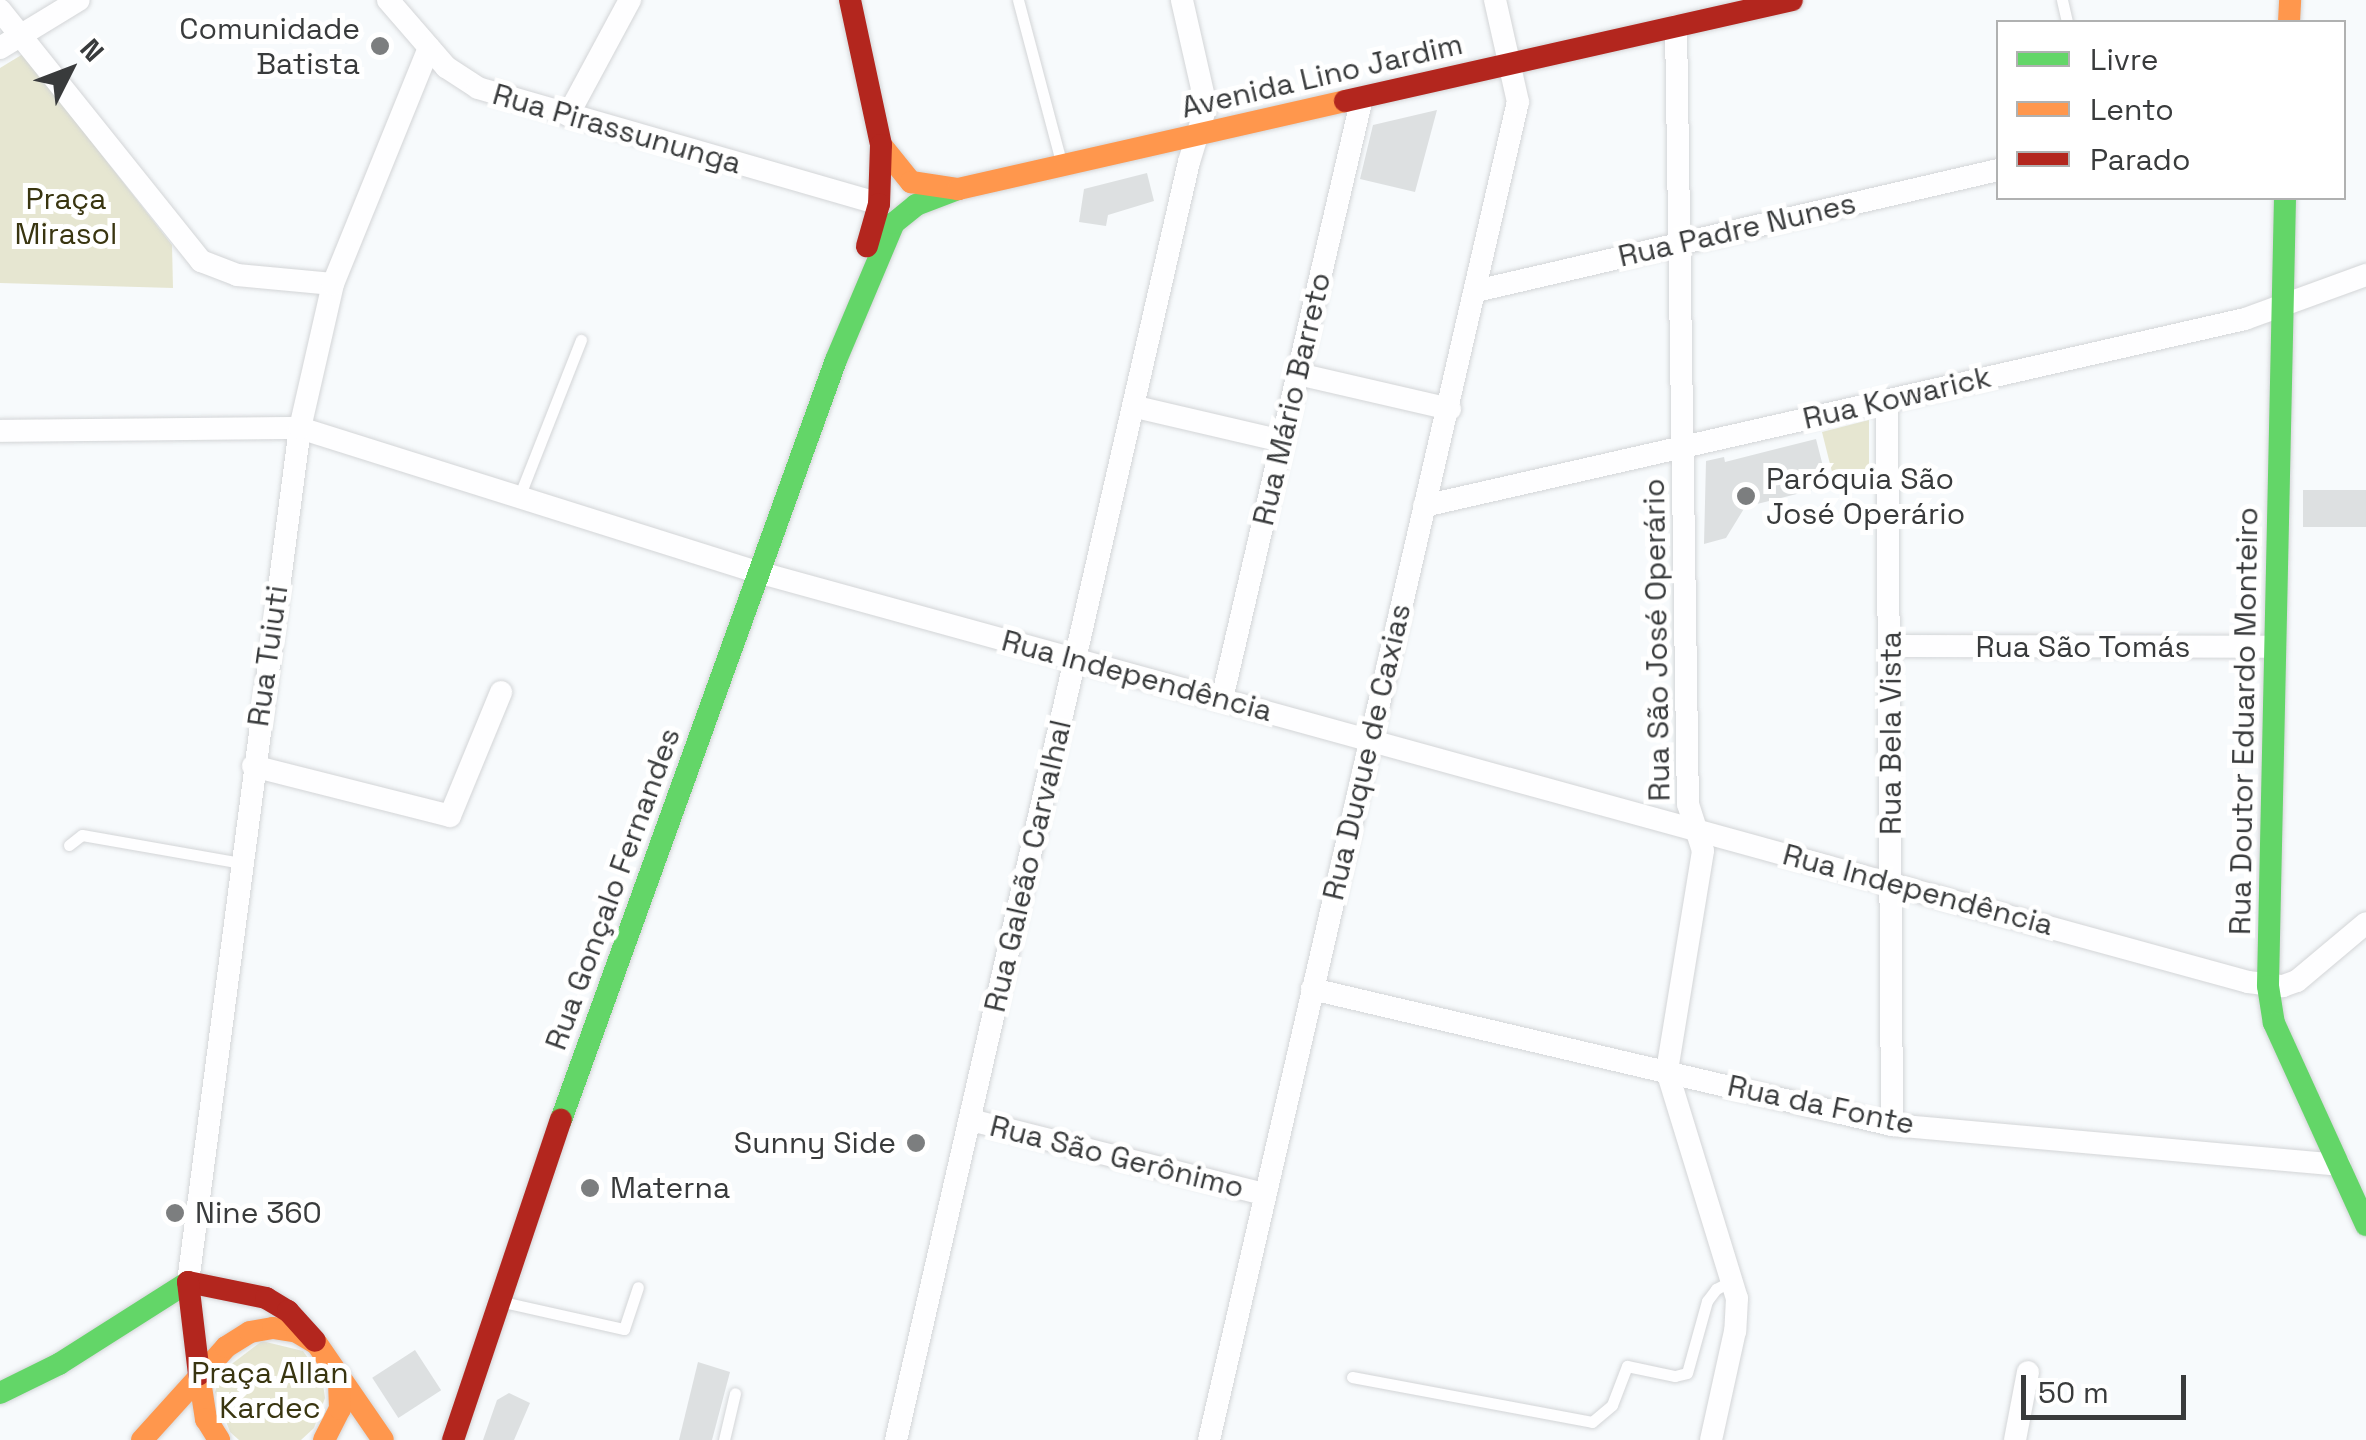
<!DOCTYPE html>
<html>
<head>
<meta charset="utf-8">
<style>
  body { margin:0 }
  #map { position:relative; width:2366px; height:1440px; overflow:hidden; background:#f7fafc; font-family:"Space Grotesk",sans-serif }
  div>[style] { position:absolute }
  [style*='--x'] { left:calc(var(--x)*1px); top:calc(var(--y)*1px); width:calc(var(--w)*1px); rotate:calc(var(--a)*1deg) }
  .green>* { inset:0; background:#e6e6d1 }
  .building>* { inset:0; background:#dde0e1; transform-origin:0 0 }
  .roads { filter:drop-shadow(0 0 2px #d3d5d7) drop-shadow(0 0 2px #d3d5d7) }
  .lane>* { height:11px; margin:-5.5px; padding:0 5.5px; transform-origin:5.5px; border-radius:5.5px; background:#fefeff }
  .street>* { height:22px; margin:-11px; padding:0 11px; transform-origin:11px; border-radius:11px; background:#fefeff }
  .fast>* { height:22px; margin:-11px; padding:0 11px; transform-origin:11px; border-radius:11px; background:#63d668 }
  .slow>* { height:22px; margin:-11px; padding:0 11px; transform-origin:11px; border-radius:11px; background:#ff974d }
  .jam>* { height:22px; margin:-11px; padding:0 11px; transform-origin:11px; border-radius:11px; background:#b3261e }
  .dots>* { width:28px; height:28px; translate:-50% -50%; box-sizing:border-box; border:5px solid #fff; border-radius:50% }
  span { translate:-50% -50%; white-space:nowrap; text-align:center; line-height:1.15; -webkit-text-stroke:10px #fff; paint-order:stroke }
  .poi-label { font-size:30px; color:#393b3c }
  .right { translate:-100% -50%; text-align:right }
  .left { translate:0 -50%; text-align:left }
  .street-label { font-size:30px; color:#393b3c }
  .park-label { font-size:30px; color:#393510 }
  .legend { position:absolute; left:1996px; top:20px; width:350px; height:180px; box-sizing:border-box; background:#fff; border:2px solid #b0b1b1; margin:0; padding:12px 18px; list-style:none; font-size:30px; color:#393b3c }
  .legend li { display:flex; align-items:center; gap:20px; height:50px }
  .legend b { width:50px; border:2px solid #b0b1b1 }
  .north { position:absolute; left:20px; top:20px; width:100px; height:100px; -webkit-text-stroke:8px #fff; paint-order:stroke; rotate:48deg; font-size:28px; font-weight:700; line-height:40px; text-align:center; color:#393b3c }
  .north::after { content:''; display:block; margin:auto; width:35px; height:45px; background:#393b3c; clip-path:polygon(50% 0,100% 100%,50% 72%,0 100%) }
  .scale { position:absolute; left:2021px; top:1375px; width:165px; height:45px; box-sizing:border-box; border:5px solid #393b3c; border-top:0; padding-left:12px; font-size:30px; line-height:35px; white-space:nowrap; color:#393b3c; -webkit-text-stroke:8px #fff; paint-order:stroke }
</style>
</head>
<body>
<div id="map">
  <div class="green">
    <div style="clip-path:polygon(23px 54px,172px 245px,173px 288px,0 283px,0 68px)"></div>
    <div style="clip-path:polygon(1869px 420px,1869px 476px,1835px 484px,1822px 432px)"></div>
    <div style="clip-path:polygon(262px 1341px,303px 1351px,322px 1377px,325px 1398px,314px 1428px,301px 1440px,239px 1440px,230px 1432px,215px 1392px,221px 1372px)"></div>
  </div>
  <div class="building">
    <div style="clip-path:polygon(1437px 110px,1415px 192px,1360px 179px,1373px 125px)"></div>
    <div style="clip-path:polygon(1147px 173px,1154px 201px,1108px 215px,1106px 226px,1079px 222px,1084px 189px)"></div>
    <div style="clip-path:polygon(1816px 439px,1828px 486px,1745px 507px,1726px 538px,1704px 544px,1706px 461px,1724px 457px,1725px 462px)"></div>
    <div style="left:2366px;top:490px;width:37px;height:63px;rotate:90deg"></div>
    <div style="left:415px;top:1350px;width:48px;height:51px;rotate:57deg"></div>
    <div style="clip-path:polygon(698px 1362px,730px 1372px,712px 1440px,679px 1440px)"></div>
    <div style="clip-path:polygon(509px 1393px,530px 1403px,514px 1440px,483px 1440px,497px 1400px)"></div>
  </div>
  <div class="roads">
    <div class="lane">
      <div style="--x:1018;--y:0;--w:168;--a:75.1"></div>
      <div style="--x:2062;--y:0;--w:23;--a:77"></div>
      <div style="--x:519;--y:497;--w:169;--a:-68.5"></div>
      <div style="--x:69;--y:845;--w:16;--a:-38"></div>
      <div style="--x:82;--y:835;--w:161;--a:10"></div>
      <div style="--x:503;--y:1302;--w:124;--a:12.6"></div>
      <div style="--x:624;--y:1329;--w:44;--a:-71.6"></div>
      <div style="--x:1352;--y:1377;--w:244;--a:10.6"></div>
      <div style="--x:1592;--y:1422;--w:26;--a:-40"></div>
      <div style="--x:1612;--y:1405;--w:42;--a:-69"></div>
      <div style="--x:1627;--y:1366;--w:49;--a:11.8"></div>
      <div style="--x:1675;--y:1376;--w:12;--a:-14"></div>
      <div style="--x:1687;--y:1373;--w:75;--a:-74.5"></div>
      <div style="--x:1707;--y:1301;--w:15;--a:-53"></div>
      <div style="--x:1716;--y:1289;--w:20;--a:-27"></div>
      <div style="--x:724;--y:1440;--w:48;--a:-76.8"></div>
    </div>
    <div class="street">
      <div style="--x:388;--y:0;--w:89;--a:49.1"></div>
      <div style="--x:446;--y:67;--w:38;--a:33"></div>
      <div style="--x:478;--y:88;--w:417;--a:16.1"></div>
      <div style="--x:0;--y:10;--w:322;--a:51.3"></div>
      <div style="--x:201;--y:261;--w:39;--a:21"></div>
      <div style="--x:237;--y:275;--w:96;--a:5.4"></div>
      <div style="--x:1676;--y:26;--w:778;--a:89.12"></div>
      <div style="--x:1688;--y:804;--w:49;--a:72.3"></div>
      <div style="--x:1703;--y:851;--w:223;--a:99.3"></div>
      <div style="--x:1667;--y:1071;--w:238;--a:72.9"></div>
      <div style="--x:1737;--y:1298;--w:33;--a:93"></div>
      <div style="--x:1735;--y:1331;--w:112;--a:102.4"></div>
      <div style="--x:0;--y:48;--w:92;--a:-31.3"></div>
      <div style="--x:568;--y:115;--w:131;--a:-61.7"></div>
      <div style="--x:1476;--y:291;--w:536;--a:-13.05"></div>
      <div style="--x:1298;--y:374;--w:156;--a:13"></div>
      <div style="--x:1887;--y:400;--w:725;--a:89.6"></div>
      <div style="--x:1136;--y:407;--w:150;--a:13.1"></div>
      <div style="--x:0;--y:431;--w:300;--a:-0.6"></div>
      <div style="--x:300;--y:428;--w:483;--a:17.5"></div>
      <div style="--x:761;--y:573;--w:1542;--a:15.38"></div>
      <div style="--x:2248;--y:982;--w:35;--a:7"></div>
      <div style="--x:2283;--y:986;--w:15;--a:-20"></div>
      <div style="--x:2297;--y:981;--w:90;--a:-40"></div>
      <div style="--x:1424;--y:506;--w:842;--a:-12.83"></div>
      <div style="--x:2245;--y:319;--w:129;--a:-20"></div>
      <div style="--x:1891;--y:646;--w:384;--a:0.1"></div>
      <div style="--x:1222;--y:699;--w:617;--a:-76.89"></div>
      <div style="--x:253;--y:766;--w:203;--a:14.2"></div>
      <div style="--x:450;--y:816;--w:134;--a:-67.6"></div>
      <div style="--x:1312;--y:989;--w:596;--a:13.2"></div>
      <div style="--x:1892;--y:1125;--w:449;--a:5.1"></div>
      <div style="--x:971;--y:1120;--w:302;--a:14.2"></div>
      <div style="--x:188;--y:1282;--w:861;--a:-82.53"></div>
      <div style="--x:300;--y:428;--w:148;--a:-77.1"></div>
      <div style="--x:333;--y:284;--w:255;--a:-67.9"></div>
      <div style="--x:896;--y:1440;--w:1311;--a:-77.09"></div>
      <div style="--x:1189;--y:162;--w:59;--a:-73.1"></div>
      <div style="--x:1206;--y:106;--w:109;--a:-102.8"></div>
      <div style="--x:1209;--y:1440;--w:1373;--a:-77"></div>
      <div style="--x:1518;--y:102;--w:105;--a:-102.7"></div>
      <div style="--x:2015;--y:1440;--w:69;--a:-79.2"></div>
    </div>
    <div class="fast">
      <div style="--x:2285;--y:198;--w:788;--a:91.24"></div>
      <div style="--x:2268;--y:986;--w:37;--a:81"></div>
      <div style="--x:2274;--y:1023;--w:222;--a:65.5"></div>
      <div style="--x:561;--y:1120;--w:808;--a:-70.11"></div>
      <div style="--x:836;--y:360;--w:149;--a:-67.1"></div>
      <div style="--x:894;--y:223;--w:28;--a:-39"></div>
      <div style="--x:916;--y:205;--w:45;--a:-20.9"></div>
      <div style="--x:0;--y:1393;--w:66;--a:-26.2"></div>
      <div style="--x:59;--y:1364;--w:153;--a:-32.4"></div>
    </div>
    <div class="slow">
      <div style="--x:2289;--y:22;--w:22;--a:-87"></div>
      <div style="--x:881;--y:145;--w:48;--a:51"></div>
      <div style="--x:911;--y:182;--w:48;--a:8.5"></div>
      <div style="--x:958;--y:189;--w:397;--a:-12.8"></div>
      <div style="--x:199;--y:1374;--w:46;--a:81.2"></div>
      <div style="--x:206;--y:1419;--w:25;--a:58"></div>
      <div style="--x:142;--y:1440;--w:125;--a:-47.9"></div>
      <div style="--x:226;--y:1347;--w:28;--a:-32"></div>
      <div style="--x:250;--y:1332;--w:23;--a:-10"></div>
      <div style="--x:273;--y:1328;--w:24;--a:9"></div>
      <div style="--x:297;--y:1332;--w:23;--a:31"></div>
      <div style="--x:317;--y:1344;--w:116;--a:55.5"></div>
      <div style="--x:324;--y:1440;--w:35;--a:-63"></div>
      <div style="--x:340;--y:1409;--w:34;--a:-92"></div>
    </div>
    <div class="jam">
      <div style="--x:850;--y:0;--w:148;--a:77.9"></div>
      <div style="--x:881;--y:145;--w:59;--a:91.9"></div>
      <div style="--x:879;--y:204;--w:44;--a:105.9"></div>
      <div style="--x:1345;--y:101;--w:458;--a:-12.7"></div>
      <div style="--x:188;--y:1282;--w:80;--a:11.6"></div>
      <div style="--x:266;--y:1298;--w:26;--a:31"></div>
      <div style="--x:288;--y:1311;--w:40;--a:48"></div>
      <div style="--x:188;--y:1282;--w:93;--a:83.2"></div>
      <div style="--x:453;--y:1440;--w:338;--a:-71.4"></div>
    </div>
  </div>
  <div class="dots">
    <div style="left:380px;top:46px;background:#7c7e7f"></div>
    <div style="left:1746px;top:496px;background:#7c7e7f"></div>
    <div style="left:916px;top:1143px;background:#7c7e7f"></div>
    <div style="left:590px;top:1188px;background:#7c7e7f"></div>
    <div style="left:175px;top:1213px;background:#7c7e7f"></div>
  </div>
  <div class="poi-label">
    <span class="right" style="left:360px;top:46px">Comunidade<br>Batista</span>
    <span class="left" style="left:1766px;top:496px">Paróquia São<br>José Operário</span>
    <span class="right" style="left:896px;top:1143px">Sunny Side</span>
    <span class="left" style="left:610px;top:1188px">Materna</span>
    <span class="left" style="left:195px;top:1213px">Nine 360</span>
  </div>
  <div class="street-label">
    <span style="left:1322px;top:76px;rotate:-13deg">Avenida Lino Jardim</span>
    <span style="left:617px;top:129px;rotate:16deg">Rua Pirassununga</span>
    <span style="left:1737px;top:230px;rotate:-13deg">Rua Padre Nunes</span>
    <span style="left:1897px;top:398px;rotate:-13deg">Rua Kowarick</span>
    <span style="left:1292px;top:399px;rotate:-77deg">Rua Mário Barreto</span>
    <span style="left:1657px;top:640px;rotate:-91deg">Rua São José Operário</span>
    <span style="left:2083px;top:647px">Rua São Tomás</span>
    <span style="left:268px;top:656px;rotate:-82deg">Rua Tuiuti</span>
    <span style="left:1137px;top:676px;rotate:15deg">Rua Independência</span>
    <span style="left:2244px;top:721px;rotate:-89deg">Rua Doutor Eduardo Monteiro</span>
    <span style="left:1891px;top:733px;rotate:-90deg">Rua Bela Vista</span>
    <span style="left:1367px;top:752px;rotate:-77deg">Rua Duque de Caxias</span>
    <span style="left:1028px;top:866px;rotate:-77deg">Rua Galeão Carvalhal</span>
    <span style="left:613px;top:889px;rotate:-70deg">Rua Gonçalo Fernandes</span>
    <span style="left:1918px;top:890px;rotate:15deg">Rua Independência</span>
    <span style="left:1821px;top:1105px;rotate:12deg">Rua da Fonte</span>
    <span style="left:1117px;top:1157px;rotate:14deg">Rua São Gerônimo</span>
  </div>
  <div class="park-label">
    <span style="left:66px;top:216px">Praça<br>Mirasol</span>
    <span style="left:270px;top:1390px">Praça Allan<br>Kardec</span>
  </div>
  <ul class="legend">
  <li><b style="height:12px;background:#63d668"></b>Livre</li>
  <li><b style="height:12px;background:#ff974d"></b>Lento</li>
  <li><b style="height:12px;background:#b3261e"></b>Parado</li>
  </ul>
  <div class="north">N</div>
  <div class="scale">50 m</div>
</div>
</body>
</html>
